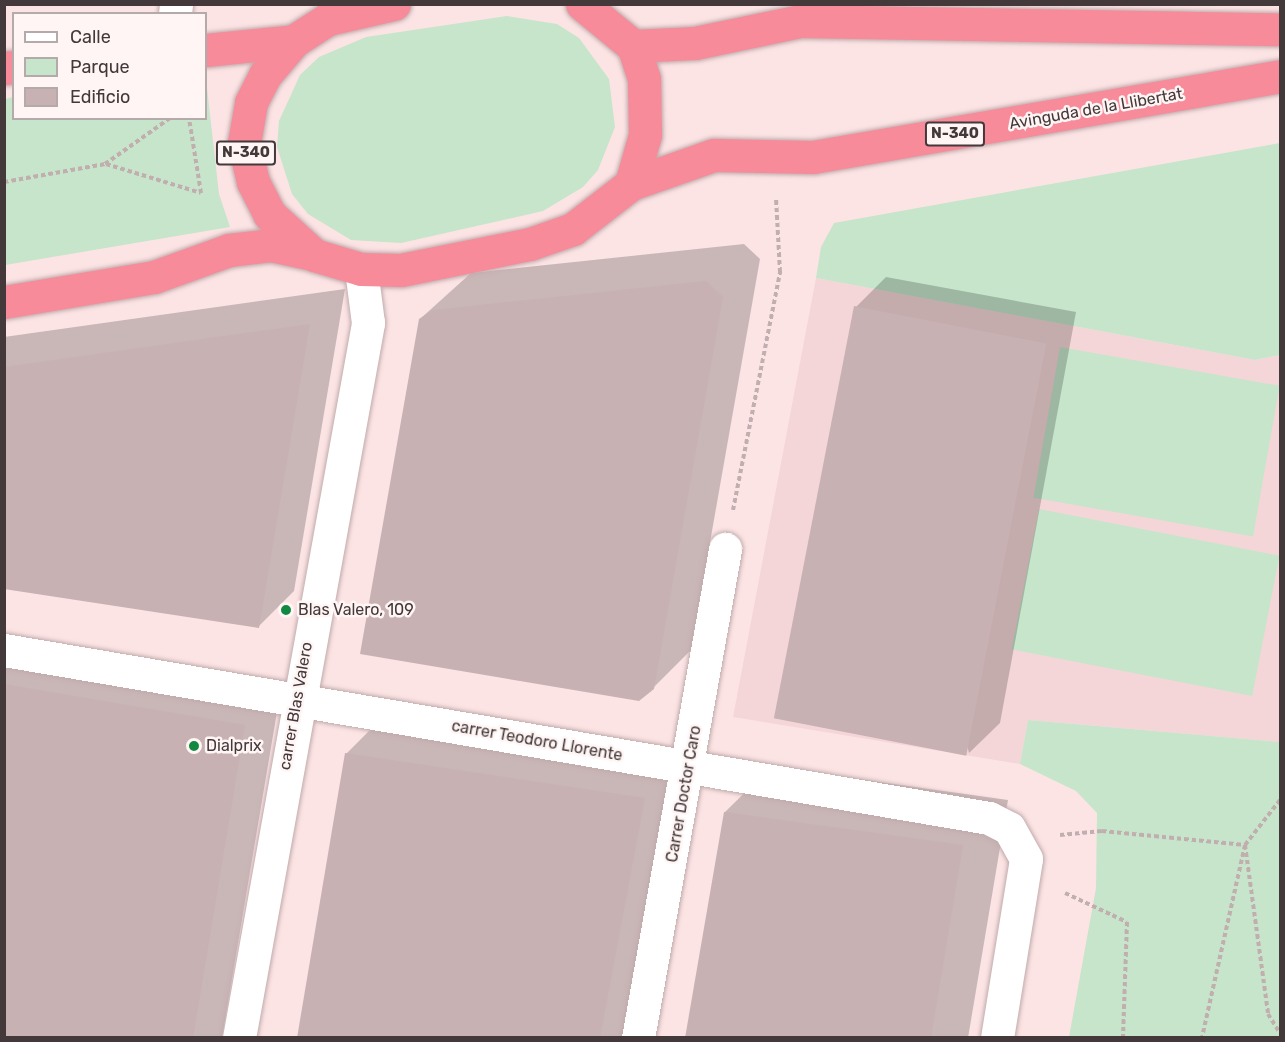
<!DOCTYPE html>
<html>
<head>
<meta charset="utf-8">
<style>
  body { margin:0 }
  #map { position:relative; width:1285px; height:1042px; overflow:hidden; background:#fce4e5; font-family:Rubik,sans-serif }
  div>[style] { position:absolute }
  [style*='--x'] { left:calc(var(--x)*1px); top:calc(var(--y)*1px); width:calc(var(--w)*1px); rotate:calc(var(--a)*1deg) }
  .built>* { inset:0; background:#f5d6d8 }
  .green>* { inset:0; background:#c6e5cb; transform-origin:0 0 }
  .shadow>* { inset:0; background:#0003 }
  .building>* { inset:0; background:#c8b1b2; transform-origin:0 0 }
  .path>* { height:4px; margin-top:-2px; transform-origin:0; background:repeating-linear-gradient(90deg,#c1aeaf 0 4.5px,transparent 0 7.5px) }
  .roads { filter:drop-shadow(0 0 2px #c1aaab) drop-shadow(0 0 2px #c1aaab) }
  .minor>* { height:33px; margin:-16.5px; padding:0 16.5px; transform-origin:16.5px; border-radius:16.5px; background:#fff }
  .trunk>* { height:33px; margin:-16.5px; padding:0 16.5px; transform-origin:16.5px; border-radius:16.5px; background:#f78b9a }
  .rail>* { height:7px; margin-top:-3.5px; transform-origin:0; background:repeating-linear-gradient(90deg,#fff5f5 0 14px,#6d5f60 0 28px); box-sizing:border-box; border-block:2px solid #6d5f60 }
  .dots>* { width:16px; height:16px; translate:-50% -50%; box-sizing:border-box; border:3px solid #fff5f5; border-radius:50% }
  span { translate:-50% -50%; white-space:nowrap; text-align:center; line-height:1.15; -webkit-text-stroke:5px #fff5f5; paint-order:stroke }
  .shield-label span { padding:2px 4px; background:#fff5f5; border:2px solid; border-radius:4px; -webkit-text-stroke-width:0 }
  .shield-label { font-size:15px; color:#43393a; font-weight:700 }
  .street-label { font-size:16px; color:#43393a }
  .poi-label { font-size:16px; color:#43393a }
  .left { translate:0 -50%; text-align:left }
  .frame { position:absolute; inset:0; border:6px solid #43393a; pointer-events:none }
  .legend { position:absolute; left:12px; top:12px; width:195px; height:108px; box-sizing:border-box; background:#fff5f5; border:2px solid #b4aaaa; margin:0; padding:8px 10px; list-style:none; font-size:18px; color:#43393a }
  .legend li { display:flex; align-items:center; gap:12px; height:30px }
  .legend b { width:30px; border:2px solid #b4aaaa }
</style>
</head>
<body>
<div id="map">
  <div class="built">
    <div style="clip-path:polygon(816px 278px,1255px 360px,1280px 355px,1280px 742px,1028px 720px,1020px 764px,733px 717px)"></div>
  </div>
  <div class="green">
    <div style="clip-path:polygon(507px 16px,557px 24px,579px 38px,609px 79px,615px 127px,598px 170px,583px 187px,543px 211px,401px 243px,351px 240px,308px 214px,292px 194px,277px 147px,279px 121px,300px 75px,319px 57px,366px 37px)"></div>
    <div style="clip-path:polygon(206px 79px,219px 194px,230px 227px,5px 265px,5px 99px,13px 97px,14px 118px,206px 118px)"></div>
    <div style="clip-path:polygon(1280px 143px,1280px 355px,1255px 360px,816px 278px,821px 247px,834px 223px)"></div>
    <div style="left:1060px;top:347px;width:223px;height:153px;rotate:10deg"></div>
    <div style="left:1039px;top:509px;width:245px;height:143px;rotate:11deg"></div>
    <div style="clip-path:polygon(1028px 720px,1280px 742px,1280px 1037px,1069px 1037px,1096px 888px,1097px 813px,1076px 791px,1020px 764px)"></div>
  </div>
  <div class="shadow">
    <div style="clip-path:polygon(744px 244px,760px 259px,691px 650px,653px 688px,420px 319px,471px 273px)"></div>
    <div style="clip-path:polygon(886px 277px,1076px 312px,1000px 723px,969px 753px,856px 307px)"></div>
    <div style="clip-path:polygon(345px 289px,294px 591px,258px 627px,4px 588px,4px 337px)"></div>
    <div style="clip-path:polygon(4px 641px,281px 688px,222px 1038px,4px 1038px)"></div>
    <div style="clip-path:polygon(384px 716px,681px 761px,629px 1038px,299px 1038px,346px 754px)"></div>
    <div style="clip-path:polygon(771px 767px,1008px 800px,968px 1038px,686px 1038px,725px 812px)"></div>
  </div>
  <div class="building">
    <div style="clip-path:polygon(706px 281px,723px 297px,654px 689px,639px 701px,360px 654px,419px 319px,433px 310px)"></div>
    <div style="left:854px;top:306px;width:196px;height:420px;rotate:11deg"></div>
    <div style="clip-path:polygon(310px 324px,259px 628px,4px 589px,4px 367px)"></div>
    <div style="clip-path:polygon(4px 684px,245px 725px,193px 1038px,4px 1038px)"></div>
    <div style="clip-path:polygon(345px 753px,645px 798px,600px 1038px,297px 1038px)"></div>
    <div style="clip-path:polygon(724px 812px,963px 845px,931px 1038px,685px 1038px)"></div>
  </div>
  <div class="path">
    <div style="--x:106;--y:164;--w:99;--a:17"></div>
    <div style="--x:201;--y:193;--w:76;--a:-99.1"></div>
    <div style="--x:4;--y:182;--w:103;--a:-10.1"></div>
    <div style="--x:105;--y:164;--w:80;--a:-35.3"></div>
    <div style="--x:733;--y:510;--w:243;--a:-78.8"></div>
    <div style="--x:780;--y:272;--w:74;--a:-93.1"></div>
    <div style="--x:1280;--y:800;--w:57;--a:127.9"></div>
    <div style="--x:1245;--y:845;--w:171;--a:82.2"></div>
    <div style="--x:1268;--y:1014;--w:22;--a:58"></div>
    <div style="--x:1060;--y:835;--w:42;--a:-5.4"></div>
    <div style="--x:1102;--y:831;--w:144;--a:5.6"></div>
    <div style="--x:1245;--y:845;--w:198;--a:102.6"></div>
    <div style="--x:1065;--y:893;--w:68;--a:25.1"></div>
    <div style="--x:1127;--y:922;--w:116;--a:92"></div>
  </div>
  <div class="roads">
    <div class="minor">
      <div style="--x:175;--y:14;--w:10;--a:-84"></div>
      <div style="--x:4;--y:650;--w:999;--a:9.68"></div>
      <div style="--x:989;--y:818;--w:22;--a:27"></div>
      <div style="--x:1009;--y:828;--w:35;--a:61"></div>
      <div style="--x:1026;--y:859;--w:181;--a:99.2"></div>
      <div style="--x:239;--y:1038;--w:727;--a:-79.77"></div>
      <div style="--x:368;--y:323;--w:54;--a:-97.4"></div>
      <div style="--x:638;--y:1038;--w:497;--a:-79.9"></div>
    </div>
    <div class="trunk">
      <div style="--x:394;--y:4;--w:68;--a:167.2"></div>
      <div style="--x:328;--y:19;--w:40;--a:147.1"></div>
      <div style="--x:294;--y:41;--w:45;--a:130.5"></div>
      <div style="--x:265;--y:75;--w:31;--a:117"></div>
      <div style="--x:251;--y:103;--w:41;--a:99.9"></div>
      <div style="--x:244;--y:143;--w:40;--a:77"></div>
      <div style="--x:253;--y:182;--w:36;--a:63"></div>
      <div style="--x:269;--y:214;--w:61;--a:42.3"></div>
      <div style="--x:314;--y:255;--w:49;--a:16.6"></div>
      <div style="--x:361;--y:269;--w:40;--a:1.4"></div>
      <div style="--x:401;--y:270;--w:132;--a:-11.4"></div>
      <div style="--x:530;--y:244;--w:46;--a:-19.2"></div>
      <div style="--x:573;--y:229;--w:73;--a:-37.8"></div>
      <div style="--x:631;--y:184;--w:51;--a:-74.1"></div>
      <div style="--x:645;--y:135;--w:56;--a:-91"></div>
      <div style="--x:644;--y:79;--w:35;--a:-108"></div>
      <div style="--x:633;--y:46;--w:66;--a:-140.5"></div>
      <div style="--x:633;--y:46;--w:62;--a:-2.8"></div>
      <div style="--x:695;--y:43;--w:107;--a:-11.8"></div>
      <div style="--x:800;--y:21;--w:480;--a:1"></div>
      <div style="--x:206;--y:50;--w:88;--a:-5.8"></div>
      <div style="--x:4;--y:68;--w:10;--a:-6"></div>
      <div style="--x:631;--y:184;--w:88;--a:-19.3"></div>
      <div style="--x:714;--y:155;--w:99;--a:1.2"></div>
      <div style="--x:813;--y:157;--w:474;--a:-9.8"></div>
      <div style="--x:4;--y:302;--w:152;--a:-9.5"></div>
      <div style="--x:154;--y:277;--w:80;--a:-19.8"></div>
      <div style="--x:229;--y:250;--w:42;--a:-6.8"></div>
      <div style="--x:271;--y:245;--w:43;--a:12.1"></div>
    </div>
  </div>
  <div class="rail">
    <div style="--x:1279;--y:51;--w:1;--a:0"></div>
  </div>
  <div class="dots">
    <div style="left:286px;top:610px;background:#128943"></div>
    <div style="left:194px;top:746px;background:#128943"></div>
  </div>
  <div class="shield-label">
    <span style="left:955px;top:134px">N-340</span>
    <span style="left:246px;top:153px">N-340</span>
  </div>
  <div class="street-label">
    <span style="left:1096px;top:109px;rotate:-10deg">Avinguda de la Llibertat</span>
    <span style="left:296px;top:706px;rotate:-80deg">carrer Blas Valero</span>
    <span style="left:537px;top:741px;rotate:10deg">carrer Teodoro Llorente</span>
    <span style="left:684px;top:794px;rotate:-80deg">Carrer Doctor Caro</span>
  </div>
  <div class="poi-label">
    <span class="left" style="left:298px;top:610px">Blas Valero, 109</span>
    <span class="left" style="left:206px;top:746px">Dialprix</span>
  </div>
  <div class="frame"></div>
  <ul class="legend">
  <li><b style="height:8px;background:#fff"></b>Calle</li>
  <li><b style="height:16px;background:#c6e5cb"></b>Parque</li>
  <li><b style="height:16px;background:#c8b1b2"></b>Edificio</li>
  </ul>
</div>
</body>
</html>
